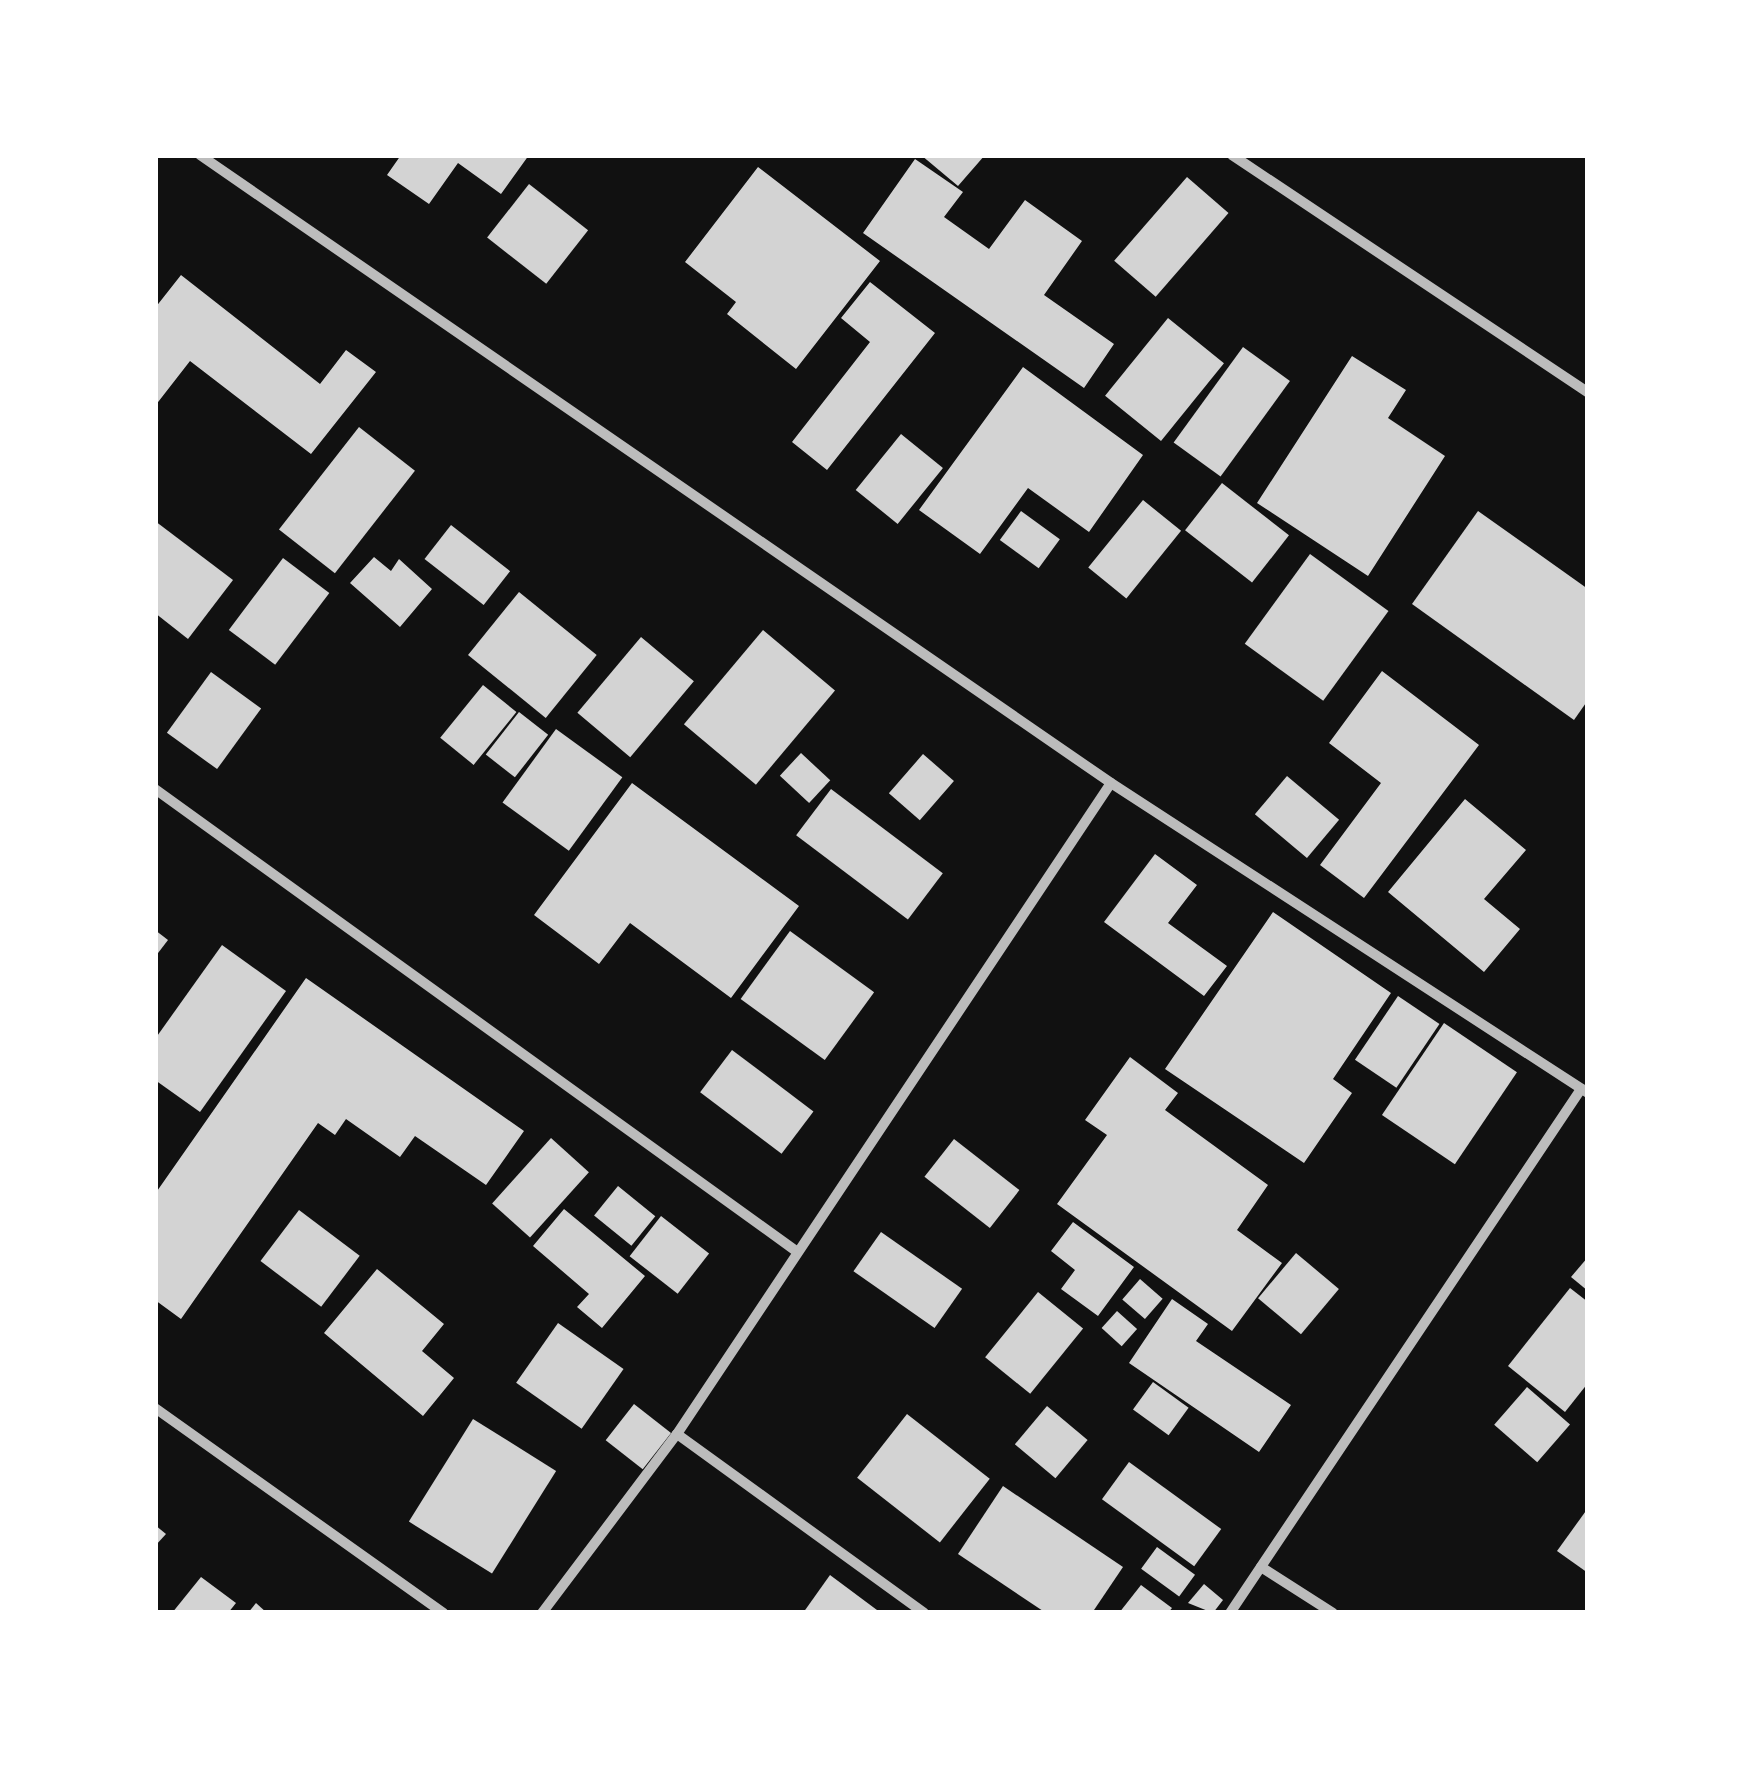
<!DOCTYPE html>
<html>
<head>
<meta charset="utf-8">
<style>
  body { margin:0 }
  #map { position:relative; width:1743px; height:1768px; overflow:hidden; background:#111; font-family:Ubuntu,sans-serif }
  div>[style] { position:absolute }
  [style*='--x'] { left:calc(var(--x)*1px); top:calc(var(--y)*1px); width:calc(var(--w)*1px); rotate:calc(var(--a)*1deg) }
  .building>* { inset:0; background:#d3d3d3; transform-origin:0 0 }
  .minor>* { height:10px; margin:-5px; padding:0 5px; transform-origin:5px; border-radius:5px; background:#bcbcbc }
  span { translate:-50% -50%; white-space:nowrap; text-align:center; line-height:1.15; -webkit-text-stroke:9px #fff; paint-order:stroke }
  .frame { position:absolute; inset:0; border:158px solid #fff; pointer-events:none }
</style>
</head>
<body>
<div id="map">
  <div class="building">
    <div style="clip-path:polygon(401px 155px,529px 155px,501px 194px,458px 163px,429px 204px,387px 175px)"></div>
    <div style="clip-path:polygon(921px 155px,985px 155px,958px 186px)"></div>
    <div style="clip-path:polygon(915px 159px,963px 192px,944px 217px,989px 249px,1025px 200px,1082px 241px,1044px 295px,1114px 344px,1084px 388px,863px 233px)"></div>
    <div style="clip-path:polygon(758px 167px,880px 261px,796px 369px,727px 314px,736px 302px,685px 262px)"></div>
    <div style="left:1187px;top:177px;width:55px;height:111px;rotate:41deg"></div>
    <div style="left:529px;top:184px;width:75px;height:68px;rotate:38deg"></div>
    <div style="clip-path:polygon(181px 275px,320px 384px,346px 350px,376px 372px,311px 454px,190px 361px,155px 406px,155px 308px)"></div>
    <div style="clip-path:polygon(870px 282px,935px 333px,827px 470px,792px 442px,870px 342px,841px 318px)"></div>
    <div style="left:1168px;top:318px;width:72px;height:100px;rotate:39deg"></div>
    <div style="left:1243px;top:347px;width:58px;height:118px;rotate:36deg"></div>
    <div style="clip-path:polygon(1352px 356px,1406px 390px,1388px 418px,1445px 456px,1368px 576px,1257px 503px)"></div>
    <div style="clip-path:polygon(1023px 367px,1143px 455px,1089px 532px,1028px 488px,980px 554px,919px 510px)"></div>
    <div style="left:359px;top:427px;width:71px;height:130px;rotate:38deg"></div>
    <div style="left:901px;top:434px;width:54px;height:72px;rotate:39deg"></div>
    <div style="left:1222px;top:483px;width:85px;height:60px;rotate:38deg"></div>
    <div style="left:1143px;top:500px;width:49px;height:87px;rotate:39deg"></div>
    <div style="left:1021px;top:511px;width:48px;height:36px;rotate:36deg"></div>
    <div style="clip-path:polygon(1478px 511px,1588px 589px,1588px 700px,1574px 720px,1412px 604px)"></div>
    <div style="clip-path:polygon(155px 521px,233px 580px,188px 639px,155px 613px)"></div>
    <div style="left:451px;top:525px;width:75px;height:43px;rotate:38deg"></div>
    <div style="left:1310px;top:554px;width:97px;height:111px;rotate:36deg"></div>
    <div style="clip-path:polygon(374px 557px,391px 571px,399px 559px,432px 589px,400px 627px,350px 583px)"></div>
    <div style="left:283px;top:558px;width:58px;height:90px;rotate:37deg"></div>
    <div style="left:519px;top:592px;width:100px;height:81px;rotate:39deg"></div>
    <div style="left:763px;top:630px;width:94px;height:123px;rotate:40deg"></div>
    <div style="left:641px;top:637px;width:69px;height:99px;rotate:40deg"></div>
    <div style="clip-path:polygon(1382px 671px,1479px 745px,1364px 898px,1320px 865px,1381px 783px,1329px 743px)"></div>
    <div style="left:211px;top:672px;width:62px;height:75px;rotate:36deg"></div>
    <div style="left:483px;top:685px;width:43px;height:68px;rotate:39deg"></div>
    <div style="left:519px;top:712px;width:37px;height:54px;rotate:38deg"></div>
    <div style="left:556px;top:729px;width:82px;height:91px;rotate:36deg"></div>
    <div style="left:801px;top:753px;width:40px;height:31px;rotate:43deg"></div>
    <div style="left:923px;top:754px;width:41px;height:52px;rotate:41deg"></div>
    <div style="left:1287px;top:776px;width:68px;height:50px;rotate:40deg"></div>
    <div style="clip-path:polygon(632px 783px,799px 906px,731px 998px,630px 923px,599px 964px,534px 915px)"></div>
    <div style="left:831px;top:789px;width:140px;height:58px;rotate:37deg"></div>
    <div style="clip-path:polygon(1465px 799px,1526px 850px,1484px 899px,1520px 929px,1484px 972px,1388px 892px)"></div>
    <div style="clip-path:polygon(1155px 854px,1197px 885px,1168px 923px,1227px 966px,1204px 996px,1104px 922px)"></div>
    <div style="clip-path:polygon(1273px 912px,1391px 993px,1333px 1079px,1352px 1093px,1304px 1163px,1165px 1069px)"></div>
    <div style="clip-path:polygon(155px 930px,168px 940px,155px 957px)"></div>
    <div style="left:790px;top:931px;width:104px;height:84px;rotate:36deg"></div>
    <div style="clip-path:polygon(222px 945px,286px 991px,200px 1112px,155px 1080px,155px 1039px)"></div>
    <div style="clip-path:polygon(306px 978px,524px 1131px,486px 1185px,415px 1136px,400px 1157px,346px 1119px,335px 1135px,318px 1123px,181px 1319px,155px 1300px,155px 1194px)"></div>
    <div style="left:1398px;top:996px;width:50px;height:77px;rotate:34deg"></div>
    <div style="left:1444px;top:1023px;width:88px;height:111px;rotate:34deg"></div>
    <div style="left:732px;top:1050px;width:102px;height:53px;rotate:37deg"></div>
    <div style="clip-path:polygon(1130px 1057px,1178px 1093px,1165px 1110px,1268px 1185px,1237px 1230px,1282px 1263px,1232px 1331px,1057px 1204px,1107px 1135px,1085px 1120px)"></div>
    <div style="left:551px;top:1138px;width:51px;height:88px;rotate:42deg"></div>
    <div style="left:954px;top:1139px;width:83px;height:48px;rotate:38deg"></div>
    <div style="left:618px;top:1186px;width:48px;height:38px;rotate:39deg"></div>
    <div style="clip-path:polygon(564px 1209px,645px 1276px,602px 1328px,577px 1307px,589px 1294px,533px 1246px)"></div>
    <div style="left:299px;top:1210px;width:76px;height:64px;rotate:37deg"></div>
    <div style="left:661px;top:1216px;width:61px;height:51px;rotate:38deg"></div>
    <div style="clip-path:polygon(1073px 1222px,1134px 1267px,1098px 1316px,1061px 1289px,1075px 1270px,1051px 1251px)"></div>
    <div style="left:881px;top:1232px;width:99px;height:48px;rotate:35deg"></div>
    <div style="left:1296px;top:1253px;width:56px;height:59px;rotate:40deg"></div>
    <div style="clip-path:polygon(1588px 1257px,1588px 1291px,1571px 1277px)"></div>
    <div style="clip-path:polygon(377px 1269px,444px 1324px,422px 1351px,454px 1378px,423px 1416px,324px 1333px)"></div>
    <div style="left:1140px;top:1279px;width:30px;height:27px;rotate:41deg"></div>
    <div style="clip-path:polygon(1570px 1288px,1588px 1302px,1588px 1383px,1565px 1412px,1508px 1366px)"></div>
    <div style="left:1038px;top:1292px;width:58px;height:84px;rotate:39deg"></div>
    <div style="clip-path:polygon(1172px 1299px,1208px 1324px,1196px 1341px,1291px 1405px,1259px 1452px,1129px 1363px)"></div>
    <div style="left:1117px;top:1311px;width:27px;height:23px;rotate:42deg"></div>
    <div style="left:558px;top:1323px;width:80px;height:73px;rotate:35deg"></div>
    <div style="left:1153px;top:1382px;width:44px;height:34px;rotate:36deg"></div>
    <div style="left:1527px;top:1387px;width:57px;height:50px;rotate:41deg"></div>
    <div style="left:634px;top:1404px;width:47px;height:46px;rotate:38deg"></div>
    <div style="left:1047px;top:1406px;width:53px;height:50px;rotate:40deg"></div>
    <div style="left:907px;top:1414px;width:105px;height:81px;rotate:38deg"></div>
    <div style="left:473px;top:1419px;width:98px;height:121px;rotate:32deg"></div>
    <div style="left:1129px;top:1462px;width:114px;height:46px;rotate:36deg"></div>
    <div style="clip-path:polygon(1003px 1486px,1123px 1567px,1092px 1613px,1046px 1613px,958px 1554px)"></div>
    <div style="clip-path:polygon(1588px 1508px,1588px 1573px,1557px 1551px)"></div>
    <div style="clip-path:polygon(155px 1525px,166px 1534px,155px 1546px)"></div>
    <div style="left:1157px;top:1547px;width:47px;height:27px;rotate:36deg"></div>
    <div style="clip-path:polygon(830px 1575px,881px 1613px,803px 1613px)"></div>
    <div style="clip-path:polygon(201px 1577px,236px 1603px,228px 1613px,172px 1613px)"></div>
    <div style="clip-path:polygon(1204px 1584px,1223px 1600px,1213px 1613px,1188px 1603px)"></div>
    <div style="clip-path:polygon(1141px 1585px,1172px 1608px,1168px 1613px,1119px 1613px)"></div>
    <div style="clip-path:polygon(256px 1603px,267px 1613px,248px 1613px)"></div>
  </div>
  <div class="minor">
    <div style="--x:200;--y:155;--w:1106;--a:34.58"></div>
    <div style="--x:1111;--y:783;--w:569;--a:33.02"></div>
    <div style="--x:1232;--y:155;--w:428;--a:33.7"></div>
    <div style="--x:155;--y:789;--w:790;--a:35.78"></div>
    <div style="--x:155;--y:1408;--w:354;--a:35.4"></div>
    <div style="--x:677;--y:1434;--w:305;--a:35.9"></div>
    <div style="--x:1261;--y:1567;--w:85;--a:32.6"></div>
    <div style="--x:542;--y:1613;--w:224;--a:-53"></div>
    <div style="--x:677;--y:1434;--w:782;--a:-56.31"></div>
    <div style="--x:1230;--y:1613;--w:631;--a:-56.18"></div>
  </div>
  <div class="frame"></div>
</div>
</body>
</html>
